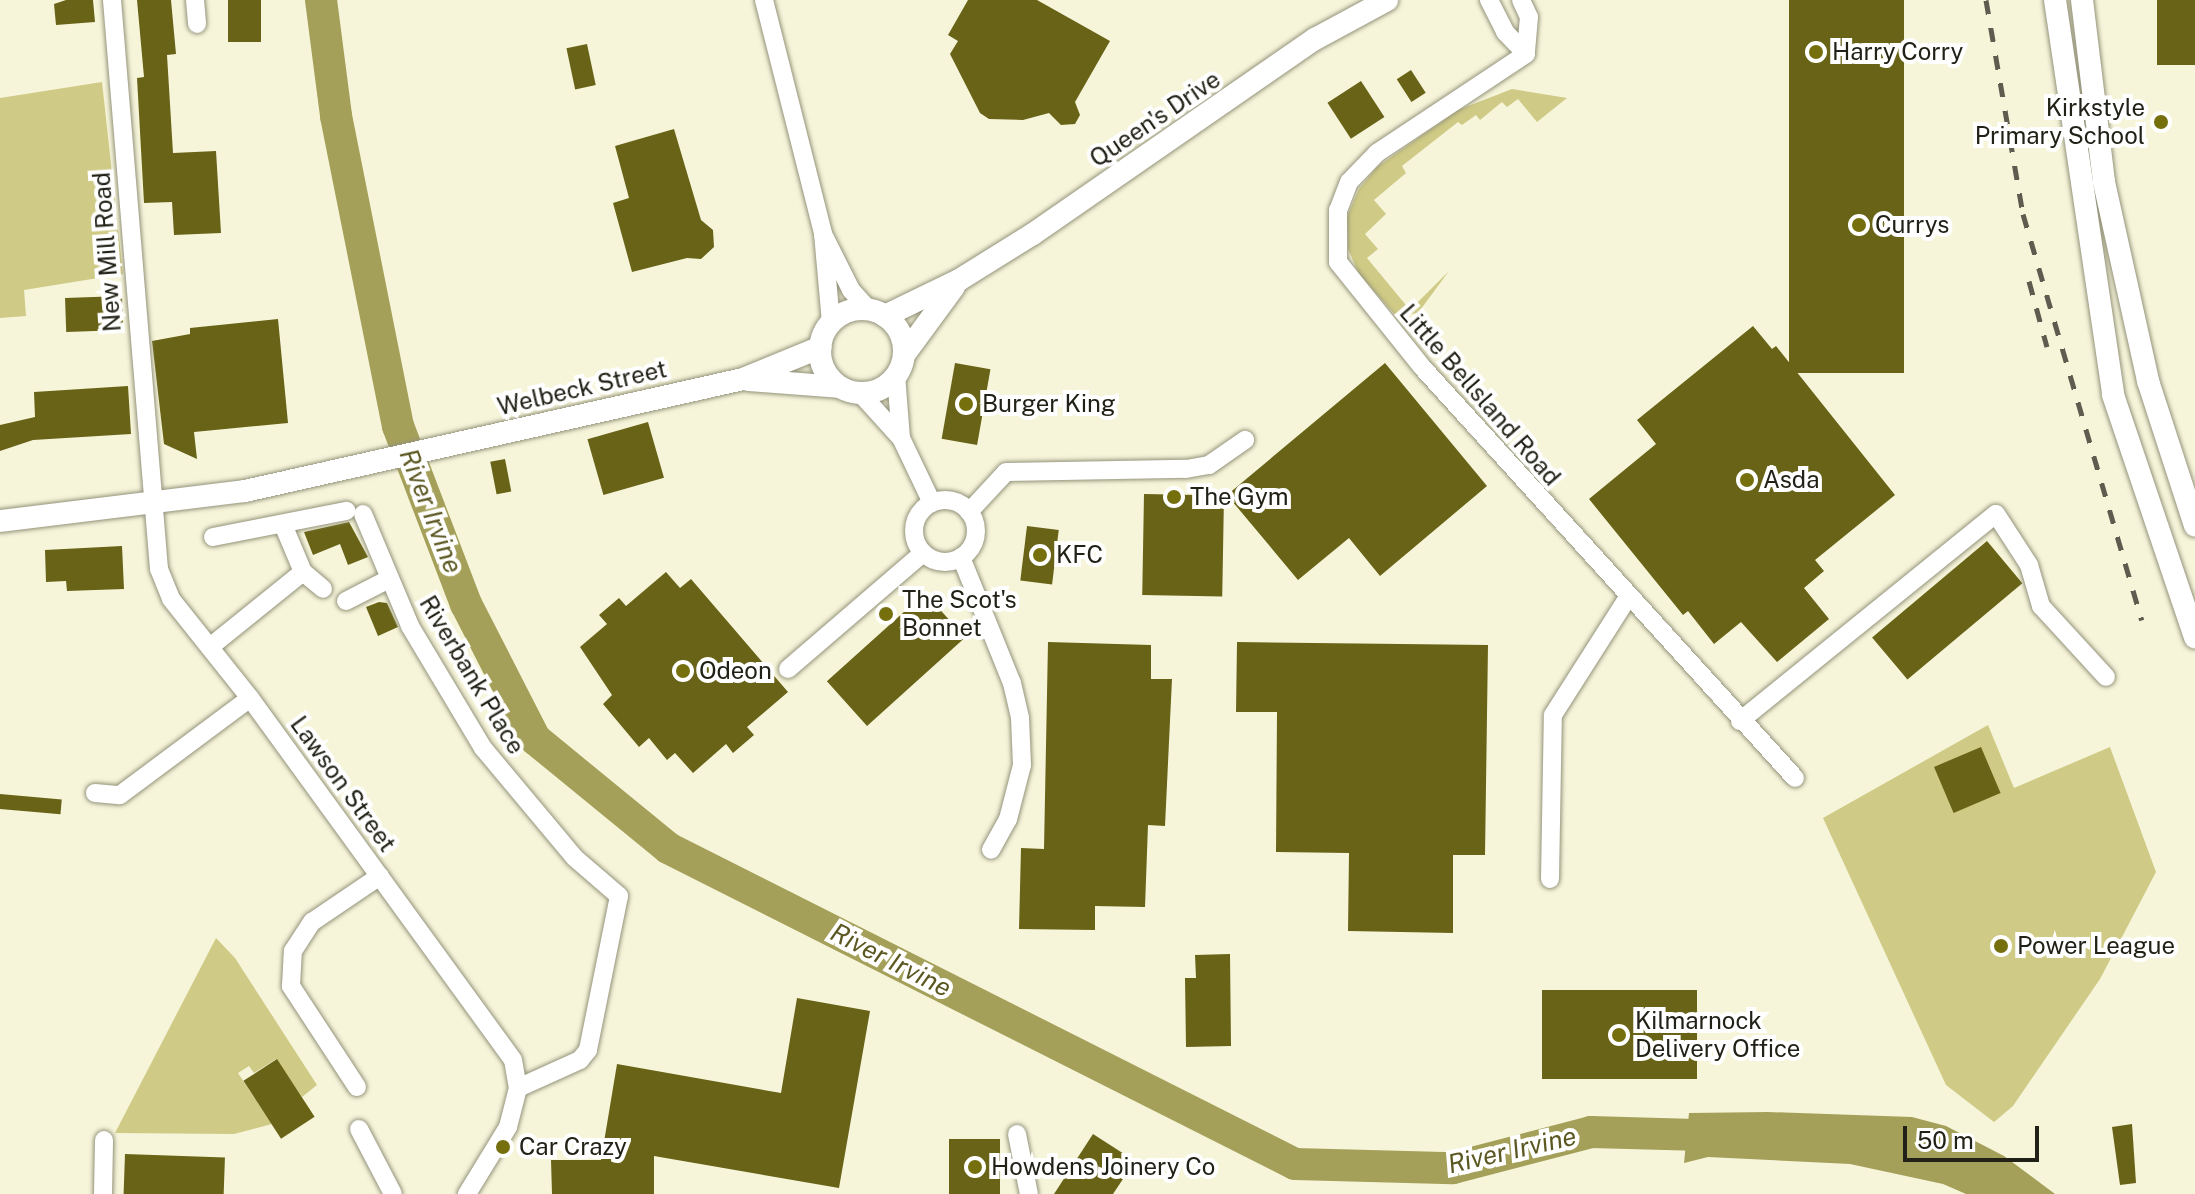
<!DOCTYPE html>
<html>
<head>
<meta charset="utf-8">
<style>
  body { margin:0 }
  #map { position:relative; width:2195px; height:1194px; overflow:hidden; background:#f6f5da; font-family:"Public Sans",sans-serif }
  div>[style] { position:absolute }
  [style*='--x'] { left:calc(var(--x)*1px); top:calc(var(--y)*1px); width:calc(var(--w)*1px); rotate:calc(var(--a)*1deg) }
  .green>* { inset:0; background:#cfca85 }
  .water>* { inset:0; background:#a5a059 }
  .river>* { height:32px; margin:-16px; padding:0 16px; transform-origin:16px; border-radius:16px; background:#a5a059 }
  .building>* { inset:0; background:#686316; transform-origin:0 0 }
  .roads { filter:drop-shadow(0 0 2px #94937b) drop-shadow(0 0 2px #94937b) }
  .minor>* { height:18px; margin:-9px; padding:0 9px; transform-origin:9px; border-radius:9px; background:#fff }
  .minor>.ring { margin:-9px; padding:0; box-sizing:content-box; background:none; border:18px solid #fff; border-radius:50% }
  .major>* { height:22px; margin:-11px; padding:0 11px; transform-origin:11px; border-radius:11px; background:#fff }
  .major>.ring { margin:-11px; padding:0; box-sizing:content-box; background:none; border:22px solid #fff; border-radius:50% }
  .rail>* { height:5px; margin-top:-2.5px; transform-origin:0; background:repeating-linear-gradient(90deg,#5d5c4e 0 14px,transparent 0 28px) }
  .dots>* { width:22px; height:22px; translate:-50% -50%; box-sizing:border-box; border:4px solid #fff; border-radius:50% }
  span { translate:-50% -50%; white-space:nowrap; text-align:center; line-height:1.15; -webkit-text-stroke:8px #fff; paint-order:stroke }
  .poi-label { font-size:24px; color:#222117 }
  .left { translate:0 -50%; text-align:left }
  .right { translate:-100% -50%; text-align:right }
  .street-label { font-size:24px; color:#222117 }
  .water-label { font-size:26px; color:#5c5822; font-style:italic }
  .scale { position:absolute; left:1903px; top:1126px; width:136px; height:36px; box-sizing:border-box; border:4px solid #222117; border-top:0; padding-left:10px; font-size:24px; line-height:28px; white-space:nowrap; color:#222117; -webkit-text-stroke:6px #fff; paint-order:stroke }
</style>
</head>
<body>
<div id="map">
  <div class="green">
    <div style="clip-path:polygon(102px 82px,123px 274px,24px 290px,26px 316px,0 318px,0 98px)"></div>
    <div style="clip-path:polygon(1512px 89px,1567px 98px,1537px 122px,1518px 99px,1507px 107px,1502px 102px,1480px 120px,1476px 115px,1462px 125px,1458px 122px,1402px 166px,1406px 173px,1374px 200px,1386px 214px,1365px 234px,1378px 249px,1367px 258px,1410px 310px,1449px 271px,1418px 313px,1396px 316px,1359px 274px,1348px 249px,1347px 217px,1359px 189px,1377px 167px,1458px 110px)"></div>
    <div style="clip-path:polygon(1988px 725px,2014px 788px,2110px 747px,2156px 872px,2100px 979px,2013px 1106px,1994px 1122px,1946px 1085px,1823px 818px)"></div>
    <div style="clip-path:polygon(216px 938px,235px 958px,317px 1085px,302px 1097px,276px 1059px,254px 1073px,249px 1066px,238px 1073px,272px 1124px,234px 1134px,115px 1133px)"></div>
  </div>
  <div class="water">
    <div style="clip-path:polygon(1768px 1112px,1912px 1117px,1946px 1126px,2004px 1156px,2055px 1194px,1966px 1194px,1943px 1184px,1850px 1164px,1708px 1157px,1684px 1163px,1689px 1113px)"></div>
  </div>
  <div class="river">
    <div style="--x:321;--y:0;--w:117;--a:82.6"></div>
    <div style="--x:336;--y:116;--w:316;--a:78.7"></div>
    <div style="--x:398;--y:426;--w:191;--a:69.1"></div>
    <div style="--x:466;--y:604;--w:152;--a:62.9"></div>
    <div style="--x:535;--y:739;--w:172;--a:39.3"></div>
    <div style="--x:668;--y:848;--w:702;--a:26.75"></div>
    <div style="--x:1295;--y:1164;--w:158;--a:1.5"></div>
    <div style="--x:1453;--y:1168;--w:143;--a:-14.6"></div>
    <div style="--x:1591;--y:1132;--w:139;--a:1.6"></div>
  </div>
  <div class="building">
    <div style="clip-path:polygon(66px 0,93px 0,95px 22px,56px 25px,54px 4px)"></div>
    <div style="clip-path:polygon(137px 0,171px 0,176px 54px,167px 55px,173px 153px,216px 151px,221px 233px,174px 235px,172px 202px,144px 203px,137px 78px,144px 77px)"></div>
    <div style="left:228px;top:0;width:33px;height:42px"></div>
    <div style="clip-path:polygon(968px 0,1037px 0,1110px 41px,1075px 102px,1080px 115px,1075px 124px,1061px 125px,1049px 113px,1023px 120px,989px 119px,980px 113px,950px 54px,958px 41px,948px 35px)"></div>
    <div style="left:1789px;top:0;width:115px;height:373px"></div>
    <div style="left:2157px;top:0;width:38px;height:65px"></div>
    <div style="left:587px;top:44px;width:42px;height:21px;rotate:78deg"></div>
    <div style="left:1411px;top:70px;width:27px;height:17px;rotate:57deg"></div>
    <div style="left:1361px;top:81px;width:43px;height:40px;rotate:57deg"></div>
    <div style="clip-path:polygon(674px 129px,701px 220px,713px 230px,714px 247px,701px 259px,687px 258px,632px 272px,613px 203px,629px 198px,615px 146px)"></div>
    <div style="left:122px;top:296px;width:34px;height:57px;rotate:88deg"></div>
    <div style="clip-path:polygon(278px 319px,288px 423px,194px 432px,197px 459px,164px 444px,152px 341px,190px 334px,190px 328px)"></div>
    <div style="clip-path:polygon(1753px 326px,1772px 349px,1776px 346px,1895px 495px,1815px 560px,1824px 571px,1804px 588px,1829px 619px,1777px 662px,1741px 622px,1714px 644px,1688px 611px,1683px 615px,1589px 499px,1656px 444px,1637px 420px)"></div>
    <div style="left:955px;top:363px;width:36px;height:77px;rotate:10deg"></div>
    <div style="clip-path:polygon(1385px 363px,1487px 486px,1380px 576px,1349px 538px,1298px 580px,1227px 495px)"></div>
    <div style="clip-path:polygon(128px 386px,131px 434px,33px 440px,0 451px,0 425px,35px 417px,34px 392px)"></div>
    <div style="left:648px;top:422px;width:58px;height:63px;rotate:74deg"></div>
    <div style="left:505px;top:459px;width:33px;height:15px;rotate:79deg"></div>
    <div style="left:1144px;top:494px;width:80px;height:101px;rotate:1deg"></div>
    <div style="clip-path:polygon(349px 522px,368px 557px,348px 565px,340px 544px,313px 555px,304px 532px)"></div>
    <div style="left:1027px;top:526px;width:32px;height:55px;rotate:7deg"></div>
    <div style="left:1987px;top:541px;width:55px;height:150px;rotate:50deg"></div>
    <div style="clip-path:polygon(122px 546px,124px 589px,67px 591px,66px 581px,46px 582px,45px 550px)"></div>
    <div style="clip-path:polygon(666px 572px,680px 588px,691px 579px,788px 692px,747px 727px,754px 735px,733px 753px,726px 744px,693px 773px,675px 753px,667px 760px,649px 738px,639px 747px,603px 704px,612px 695px,580px 647px,607px 624px,599px 615px,619px 598px,626px 606px)"></div>
    <div style="left:925px;top:593px;width:60px;height:132px;rotate:48deg"></div>
    <div style="clip-path:polygon(379px 602px,387px 603px,398px 627px,378px 636px,366px 607px)"></div>
    <div style="clip-path:polygon(1048px 642px,1151px 645px,1151px 679px,1172px 679px,1165px 826px,1148px 825px,1145px 907px,1095px 906px,1095px 930px,1019px 929px,1021px 848px,1044px 849px)"></div>
    <div style="clip-path:polygon(1237px 642px,1488px 645px,1485px 855px,1453px 855px,1453px 933px,1348px 931px,1349px 853px,1276px 852px,1277px 712px,1236px 712px)"></div>
    <div style="left:1981px;top:747px;width:50px;height:51px;rotate:67deg"></div>
    <div style="left:0;top:794px;width:62px;height:15px;rotate:5deg"></div>
    <div style="clip-path:polygon(1230px 954px,1231px 1046px,1186px 1047px,1185px 978px,1196px 978px,1195px 955px)"></div>
    <div style="left:1697px;top:990px;width:89px;height:155px;rotate:90deg"></div>
    <div style="clip-path:polygon(797px 998px,870px 1011px,839px 1188px,654px 1156px,654px 1194px,552px 1194px,551px 1160px,601px 1160px,617px 1064px,781px 1093px)"></div>
    <div style="left:277px;top:1059px;width:69px;height:40px;rotate:57deg"></div>
    <div style="clip-path:polygon(2132px 1124px,2136px 1183px,2120px 1185px,2112px 1127px)"></div>
    <div style="clip-path:polygon(1093px 1134px,1135px 1161px,1113px 1194px,1054px 1194px)"></div>
    <div style="left:1000px;top:1139px;width:55px;height:51px;rotate:90deg"></div>
    <div style="left:125px;top:1154px;width:100px;height:40px;rotate:2deg"></div>
  </div>
  <div class="roads">
    <div class="minor">
      <div style="--x:112;--y:0;--w:571;--a:85.28"></div>
      <div style="--x:159;--y:569;--w:32;--a:68"></div>
      <div style="--x:171;--y:599;--w:127;--a:51.4"></div>
      <div style="--x:250;--y:698;--w:447;--a:54"></div>
      <div style="--x:513;--y:1060;--w:28;--a:80"></div>
      <div style="--x:195;--y:0;--w:24;--a:85"></div>
      <div style="--x:764;--y:0;--w:241;--a:75.8"></div>
      <div style="--x:1489;--y:0;--w:36;--a:63"></div>
      <div style="--x:1505;--y:32;--w:30;--a:46"></div>
      <div style="--x:1521;--y:0;--w:19;--a:65"></div>
      <div style="--x:1529;--y:17;--w:37;--a:95"></div>
      <div style="--x:1526;--y:54;--w:179;--a:146.4"></div>
      <div style="--x:1377;--y:153;--w:40;--a:134"></div>
      <div style="--x:1349;--y:182;--w:30;--a:111"></div>
      <div style="--x:1338;--y:210;--w:52;--a:90"></div>
      <div style="--x:1338;--y:262;--w:134;--a:51.3"></div>
      <div style="--x:1422;--y:367;--w:555;--a:47.77"></div>
      <div style="--x:831;--y:323;--w:89;--a:-95.1"></div>
      <div style="--x:823;--y:234;--w:63;--a:63.4"></div>
      <div style="--x:851;--y:290;--w:27;--a:48"></div>
      <div style="--x:896;--y:375;--w:63;--a:85.5"></div>
      <div style="--x:860;--y:393;--w:61;--a:47.7"></div>
      <div style="--x:901;--y:438;--w:72;--a:64.5"></div>
      <div class="ring" style="left:914px;top:500px;width:44px;height:44px"></div>
      <div style="--x:969;--y:512;--w:54;--a:-47.2"></div>
      <div style="--x:1006;--y:472;--w:180;--a:-1"></div>
      <div style="--x:1186;--y:469;--w:23;--a:-10"></div>
      <div style="--x:1209;--y:465;--w:44;--a:-34.8"></div>
      <div style="--x:363;--y:514;--w:121;--a:67.2"></div>
      <div style="--x:410;--y:626;--w:142;--a:59.1"></div>
      <div style="--x:483;--y:748;--w:143;--a:50.1"></div>
      <div style="--x:575;--y:858;--w:58;--a:40.8"></div>
      <div style="--x:619;--y:896;--w:157;--a:101.4"></div>
      <div style="--x:588;--y:1050;--w:13;--a:129"></div>
      <div style="--x:580;--y:1060;--w:68;--a:155.7"></div>
      <div style="--x:518;--y:1088;--w:40;--a:104.4"></div>
      <div style="--x:508;--y:1127;--w:79;--a:121.5"></div>
      <div style="--x:213;--y:537;--w:136;--a:-11.1"></div>
      <div style="--x:961;--y:557;--w:136;--a:68"></div>
      <div style="--x:1012;--y:683;--w:36;--a:77"></div>
      <div style="--x:1020;--y:718;--w:47;--a:87.6"></div>
      <div style="--x:1022;--y:765;--w:56;--a:104.5"></div>
      <div style="--x:1008;--y:819;--w:35;--a:119"></div>
      <div style="--x:303;--y:572;--w:26;--a:40"></div>
      <div style="--x:346;--y:601;--w:48;--a:-27.1"></div>
      <div style="--x:210;--y:647;--w:119;--a:-38.9"></div>
      <div style="--x:303;--y:572;--w:49;--a:-112.9"></div>
      <div style="--x:788;--y:669;--w:178;--a:-40.7"></div>
      <div style="--x:1740;--y:721;--w:329;--a:-39"></div>
      <div style="--x:1996;--y:514;--w:61;--a:57.1"></div>
      <div style="--x:2029;--y:565;--w:43;--a:73.7"></div>
      <div style="--x:2041;--y:606;--w:96;--a:47.5"></div>
      <div style="--x:95;--y:793;--w:25;--a:5"></div>
      <div style="--x:120;--y:795;--w:162;--a:-36.7"></div>
      <div style="--x:1550;--y:879;--w:164;--a:-89"></div>
      <div style="--x:1553;--y:715;--w:138;--a:-57.5"></div>
      <div style="--x:357;--y:1087;--w:121;--a:-123.2"></div>
      <div style="--x:291;--y:986;--w:35;--a:-87"></div>
      <div style="--x:293;--y:951;--w:35;--a:-57"></div>
      <div style="--x:312;--y:922;--w:82;--a:-34.1"></div>
      <div style="--x:359;--y:1129;--w:73;--a:62.4"></div>
      <div style="--x:1017;--y:1134;--w:61;--a:78.7"></div>
      <div style="--x:103;--y:1194;--w:54;--a:-88.9"></div>
    </div>
    <div class="major">
      <div style="--x:2055;--y:0;--w:399;--a:81.6"></div>
      <div style="--x:2113;--y:395;--w:256;--a:71.3"></div>
      <div style="--x:2082;--y:0;--w:183;--a:83.1"></div>
      <div style="--x:2104;--y:182;--w:204;--a:77.5"></div>
      <div style="--x:2148;--y:381;--w:152;--a:72"></div>
      <div class="ring" style="left:820px;top:309px;width:62px;height:62px"></div>
      <div style="--x:885;--y:316;--w:82;--a:-25.9"></div>
      <div style="--x:959;--y:280;--w:87;--a:-31.9"></div>
      <div style="--x:1033;--y:234;--w:343;--a:-34.7"></div>
      <div style="--x:1315;--y:39;--w:82;--a:-28.4"></div>
      <div style="--x:904;--y:355;--w:84;--a:-53.7"></div>
      <div style="--x:749;--y:380;--w:90;--a:4.4"></div>
      <div style="--x:0;--y:521;--w:247;--a:-7"></div>
      <div style="--x:245;--y:491;--w:510;--a:-12.67"></div>
      <div style="--x:743;--y:379;--w:84;--a:-22.3"></div>
    </div>
  </div>
  <div class="rail">
    <div style="--x:1986;--y:0;--w:217;--a:80.2"></div>
    <div style="--x:2023;--y:214;--w:423;--a:73.7"></div>
    <div style="--x:2029;--y:281;--w:68;--a:74.7"></div>
  </div>
  <div class="dots">
    <div style="left:1816px;top:52px;background:#756f0e"></div>
    <div style="left:2161px;top:122px;background:#756f0e"></div>
    <div style="left:1859px;top:225px;background:#756f0e"></div>
    <div style="left:966px;top:404px;background:#756f0e"></div>
    <div style="left:1747px;top:480px;background:#756f0e"></div>
    <div style="left:1174px;top:497px;background:#756f0e"></div>
    <div style="left:1040px;top:555px;background:#756f0e"></div>
    <div style="left:886px;top:614px;background:#756f0e"></div>
    <div style="left:683px;top:671px;background:#756f0e"></div>
    <div style="left:2001px;top:946px;background:#756f0e"></div>
    <div style="left:1619px;top:1035px;background:#756f0e"></div>
    <div style="left:503px;top:1147px;background:#756f0e"></div>
    <div style="left:975px;top:1167px;background:#756f0e"></div>
  </div>
  <div class="poi-label">
    <span class="left" style="left:1832px;top:52px">Harry Corry</span>
    <span class="right" style="left:2145px;top:122px">Kirkstyle<br>Primary School</span>
    <span class="left" style="left:1875px;top:225px">Currys</span>
    <span class="left" style="left:982px;top:404px">Burger King</span>
    <span class="left" style="left:1763px;top:480px">Asda</span>
    <span class="left" style="left:1190px;top:497px">The Gym</span>
    <span class="left" style="left:1056px;top:555px">KFC</span>
    <span class="left" style="left:902px;top:614px">The Scot's<br>Bonnet</span>
    <span class="left" style="left:699px;top:671px">Odeon</span>
    <span class="left" style="left:2017px;top:946px">Power League</span>
    <span class="left" style="left:1635px;top:1035px">Kilmarnock<br>Delivery Office</span>
    <span class="left" style="left:519px;top:1147px">Car Crazy</span>
    <span class="left" style="left:991px;top:1167px">Howdens Joinery Co</span>
  </div>
  <div class="street-label">
    <span style="left:1155px;top:119px;rotate:-34deg">Queen's Drive</span>
    <span style="left:107px;top:252px;rotate:-94deg">New Mill Road</span>
    <span style="left:582px;top:388px;rotate:-13deg">Welbeck Street</span>
    <span style="left:1480px;top:395px;rotate:49deg">Little Bellsland Road</span>
    <span style="left:472px;top:675px;rotate:59deg">Riverbank Place</span>
    <span style="left:343px;top:784px;rotate:54deg">Lawson Street</span>
  </div>
  <div class="water-label">
    <span style="left:431px;top:511px;rotate:69deg">River Irvine</span>
    <span style="left:891px;top:960px;rotate:27deg">River Irvine</span>
    <span style="left:1512px;top:1150px;rotate:-13deg">River Irvine</span>
  </div>
  <div class="scale">50 m</div>
</div>
</body>
</html>
